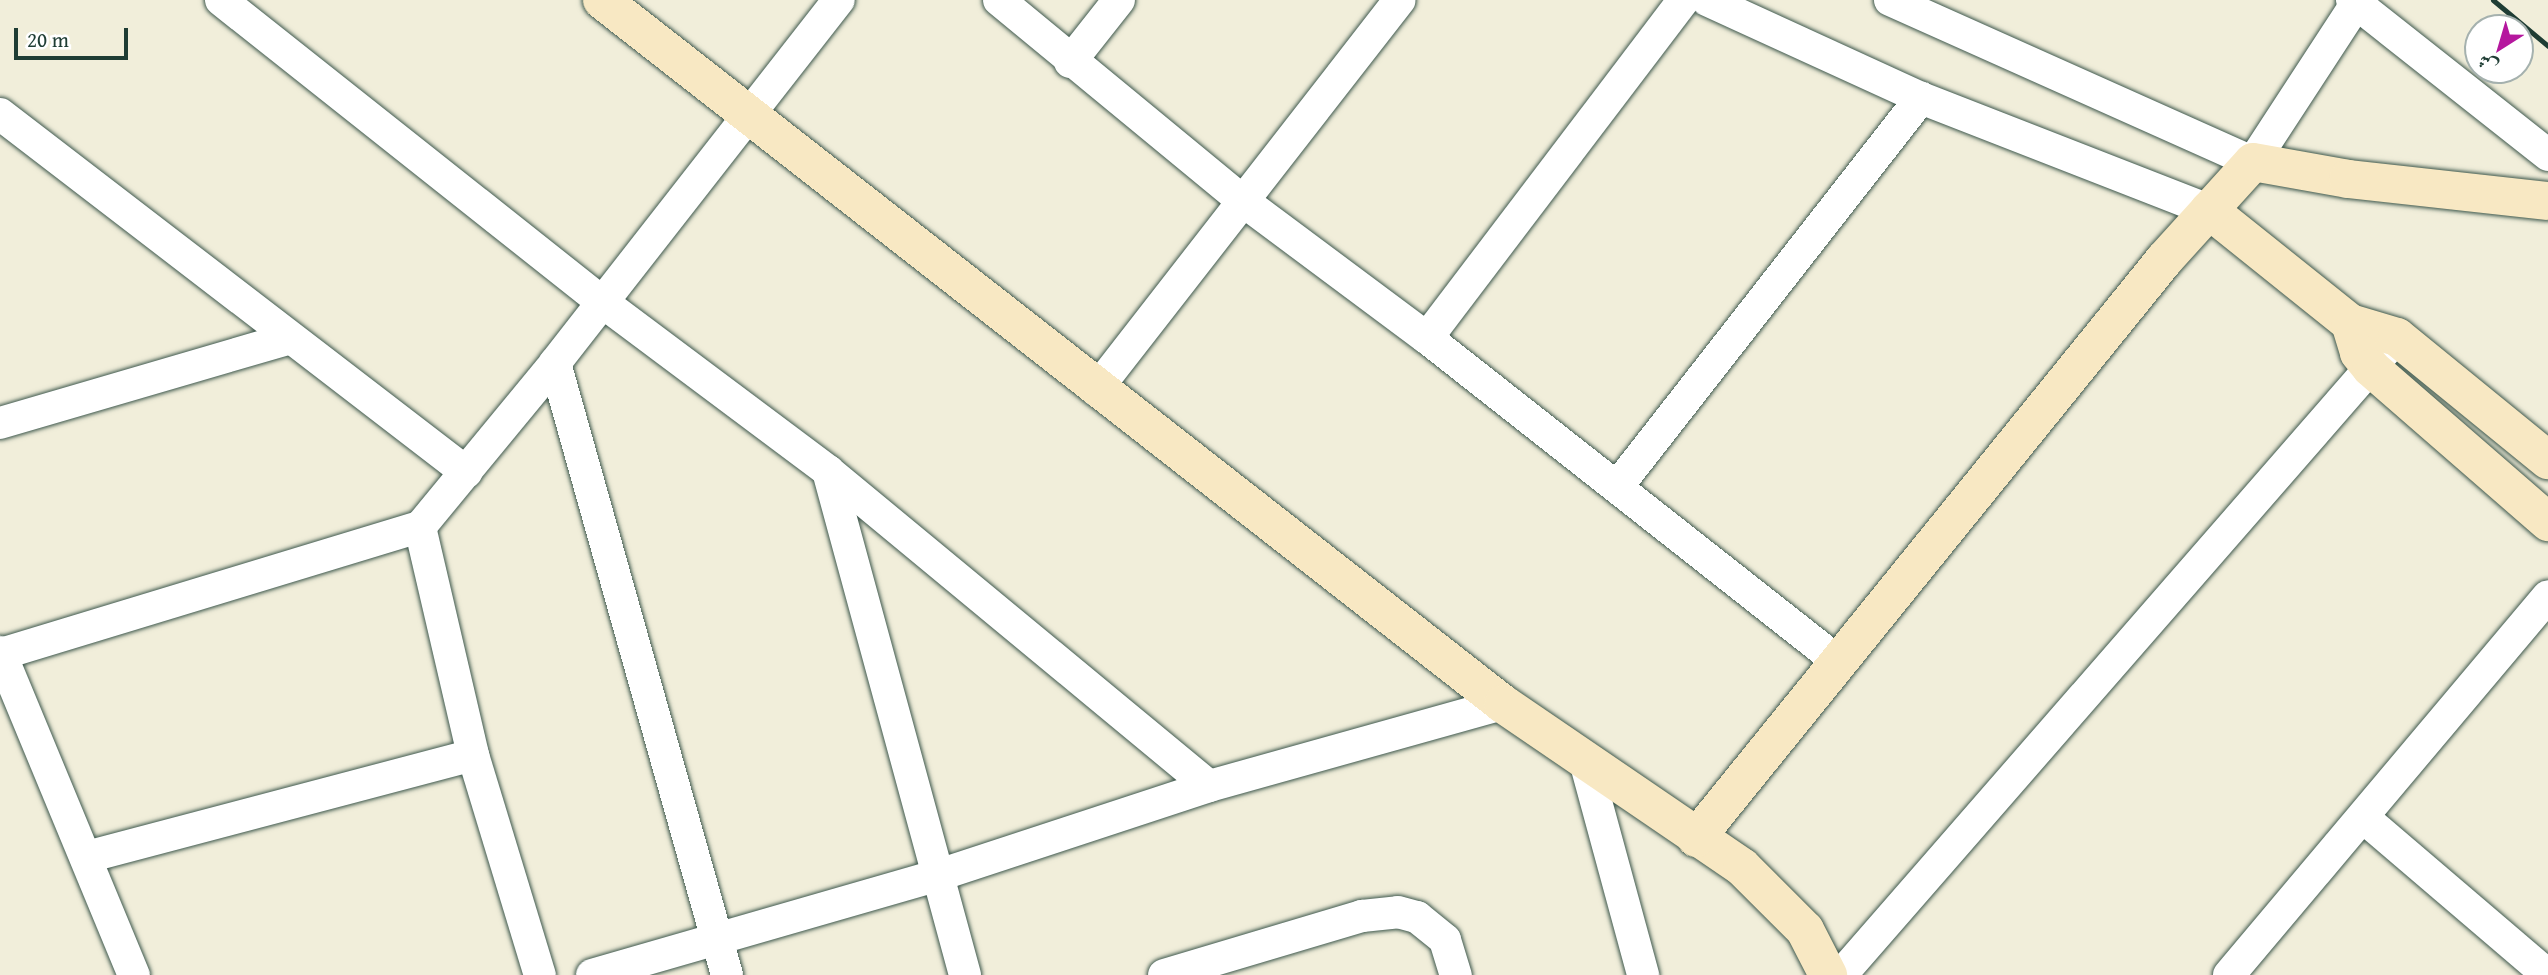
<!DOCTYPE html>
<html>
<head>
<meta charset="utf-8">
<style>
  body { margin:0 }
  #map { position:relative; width:2548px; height:975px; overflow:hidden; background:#f1eeda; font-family:"Gentium Book Plus",Amiri,serif }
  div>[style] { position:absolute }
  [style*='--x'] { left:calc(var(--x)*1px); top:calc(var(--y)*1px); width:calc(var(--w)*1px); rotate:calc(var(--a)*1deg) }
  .roads { filter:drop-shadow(0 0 2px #3e584d) drop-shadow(0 0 2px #3e584d) }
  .street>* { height:32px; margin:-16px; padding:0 16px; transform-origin:16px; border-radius:16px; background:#fff }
  .secondary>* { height:38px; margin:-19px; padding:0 19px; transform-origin:19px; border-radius:19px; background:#f8e8c3 }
  .rail>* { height:5px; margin:-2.5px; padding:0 2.5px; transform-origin:2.5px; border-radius:2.5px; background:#1f3d34 }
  span { translate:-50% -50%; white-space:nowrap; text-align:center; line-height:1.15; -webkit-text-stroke:7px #fff; paint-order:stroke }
  .north { position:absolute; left:2464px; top:14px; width:70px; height:70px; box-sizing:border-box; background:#fff; border:2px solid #a5b1ae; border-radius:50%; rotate:217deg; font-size:19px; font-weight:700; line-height:28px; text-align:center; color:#1f3d34 }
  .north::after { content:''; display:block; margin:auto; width:24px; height:32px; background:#b5179e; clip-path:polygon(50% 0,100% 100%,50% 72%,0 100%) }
  .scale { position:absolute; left:14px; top:28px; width:114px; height:32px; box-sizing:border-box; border:4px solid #1f3d34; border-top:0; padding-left:9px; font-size:21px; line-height:24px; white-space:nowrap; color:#1f3d34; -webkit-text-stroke:5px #fff; paint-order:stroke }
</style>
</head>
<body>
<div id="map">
  <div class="roads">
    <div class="street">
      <div style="--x:221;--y:0;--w:485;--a:38.4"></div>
      <div style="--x:601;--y:301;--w:284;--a:36.8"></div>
      <div style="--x:828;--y:471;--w:494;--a:39.6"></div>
      <div style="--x:999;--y:0;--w:316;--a:39.5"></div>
      <div style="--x:1243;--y:201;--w:229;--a:36.7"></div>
      <div style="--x:1427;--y:338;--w:526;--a:38.2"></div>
      <div style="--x:1707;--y:0;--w:235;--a:24.6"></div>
      <div style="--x:1921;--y:98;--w:309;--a:21.3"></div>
      <div style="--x:1890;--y:0;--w:398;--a:24.1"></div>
      <div style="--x:2253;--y:162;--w:189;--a:-56.9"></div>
      <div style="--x:2352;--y:0;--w:250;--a:38.3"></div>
      <div style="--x:1070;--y:62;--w:79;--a:-51.7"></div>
      <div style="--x:0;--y:114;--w:588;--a:37.53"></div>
      <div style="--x:1427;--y:338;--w:425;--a:-52.8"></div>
      <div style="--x:555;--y:363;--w:636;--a:74.3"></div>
      <div style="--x:1096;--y:390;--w:494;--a:-52.1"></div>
      <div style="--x:0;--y:423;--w:299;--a:-16.3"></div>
      <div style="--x:828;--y:471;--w:522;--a:74.79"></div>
      <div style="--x:1617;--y:487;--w:494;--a:-52"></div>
      <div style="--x:420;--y:527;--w:234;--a:76.9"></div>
      <div style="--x:473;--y:755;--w:230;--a:73.1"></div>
      <div style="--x:0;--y:652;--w:350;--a:67.5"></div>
      <div style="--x:1;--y:654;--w:438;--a:-16.9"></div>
      <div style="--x:420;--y:527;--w:212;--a:-50.5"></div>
      <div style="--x:555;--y:363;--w:461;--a:-52"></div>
      <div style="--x:1585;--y:761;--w:222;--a:74.8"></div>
      <div style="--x:2364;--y:818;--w:242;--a:40.5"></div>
      <div style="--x:87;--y:857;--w:399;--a:-14.8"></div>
      <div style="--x:592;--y:975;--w:358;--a:-16.1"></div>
      <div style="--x:936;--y:876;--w:287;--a:-18.2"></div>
      <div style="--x:1209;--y:786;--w:305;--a:-15.6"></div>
      <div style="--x:1164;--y:975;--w:207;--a:-16.6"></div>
      <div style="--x:1362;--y:916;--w:36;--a:-6"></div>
      <div style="--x:1398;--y:912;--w:20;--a:15"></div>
      <div style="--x:1417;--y:917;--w:36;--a:39"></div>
      <div style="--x:1445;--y:940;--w:37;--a:73"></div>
      <div style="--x:1841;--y:975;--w:828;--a:-48.92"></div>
      <div style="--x:2229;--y:975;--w:495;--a:-49.9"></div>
    </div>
    <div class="secondary">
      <div style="--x:602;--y:0;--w:1143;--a:38"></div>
      <div style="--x:1503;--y:704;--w:289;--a:34.3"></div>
      <div style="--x:1742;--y:867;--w:89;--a:45"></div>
      <div style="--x:1805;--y:930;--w:51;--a:62.9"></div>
      <div style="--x:2209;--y:210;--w:181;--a:38.7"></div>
      <div style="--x:2350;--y:323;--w:49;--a:16.6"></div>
      <div style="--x:2397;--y:337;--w:195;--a:39.2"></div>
      <div style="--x:2350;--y:323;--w:31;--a:73"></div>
      <div style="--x:2359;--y:353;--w:19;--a:51"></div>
      <div style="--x:2371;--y:368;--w:235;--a:41"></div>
      <div style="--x:1696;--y:838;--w:744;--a:-51"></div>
      <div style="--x:2164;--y:260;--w:132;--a:-47.8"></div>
      <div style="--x:2253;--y:162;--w:97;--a:10.1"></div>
      <div style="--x:2348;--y:179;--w:201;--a:6.3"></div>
    </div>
  </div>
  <div class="rail">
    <div style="--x:2493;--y:0;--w:72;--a:39.9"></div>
  </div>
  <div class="north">ش</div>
  <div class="scale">20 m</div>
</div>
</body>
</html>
